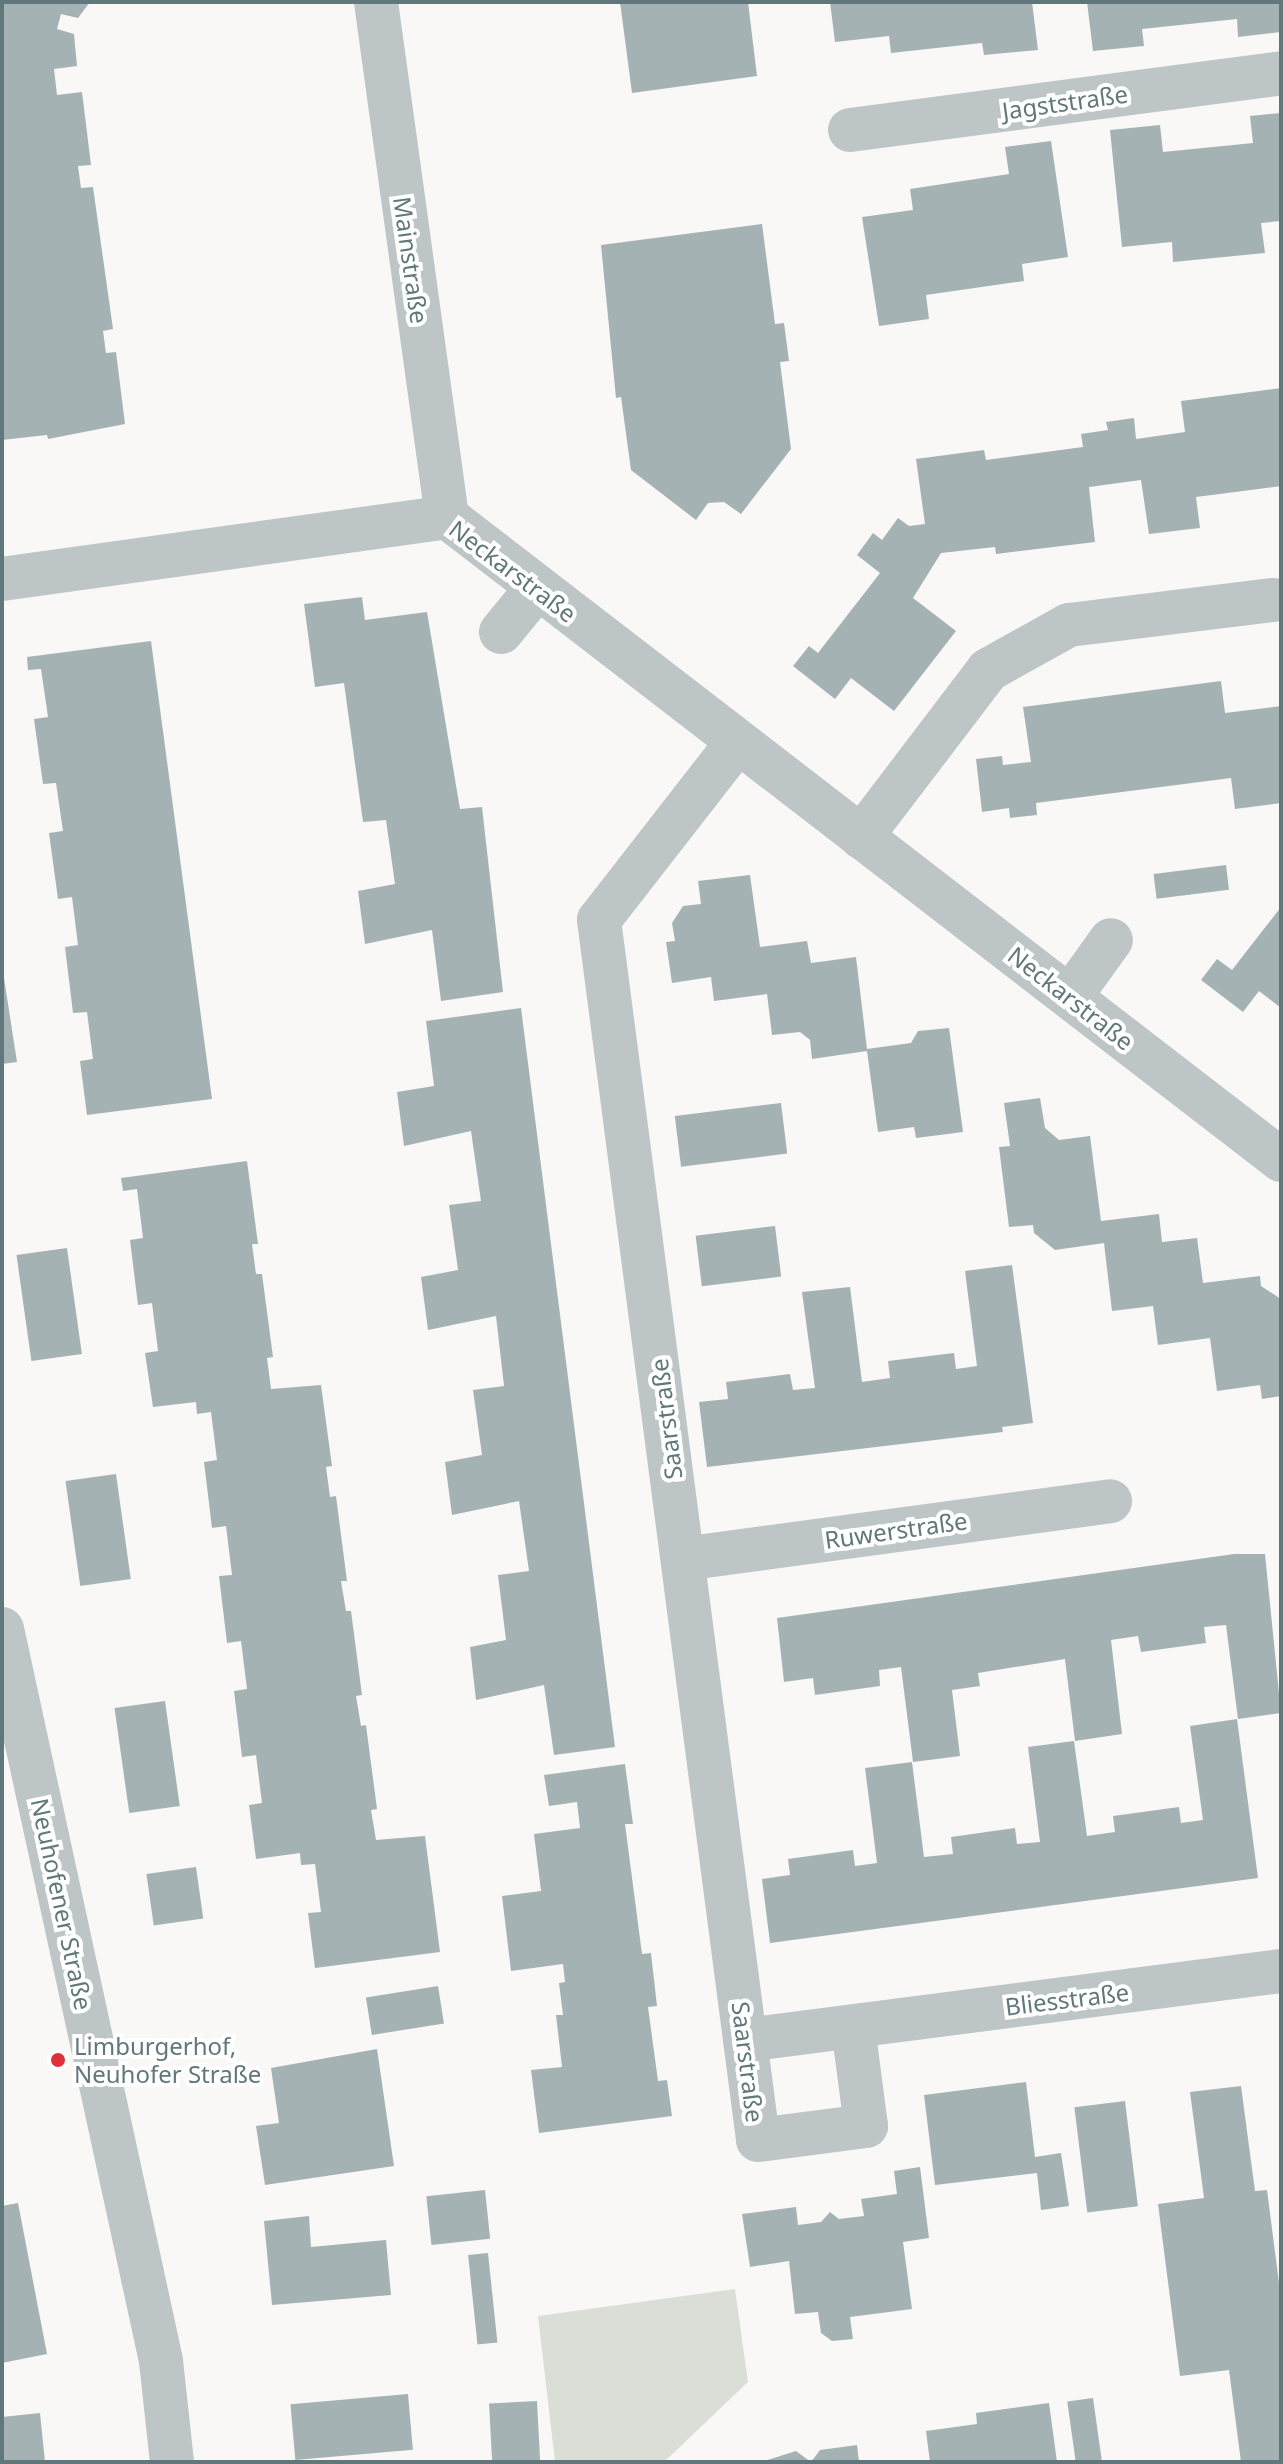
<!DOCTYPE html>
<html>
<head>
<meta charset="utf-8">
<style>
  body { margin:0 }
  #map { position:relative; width:1283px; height:2464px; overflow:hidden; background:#f9f8f7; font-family:"Noto Sans",sans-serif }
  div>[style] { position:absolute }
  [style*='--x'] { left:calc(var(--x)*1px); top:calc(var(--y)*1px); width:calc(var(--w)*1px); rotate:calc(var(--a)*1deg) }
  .green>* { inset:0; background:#dbded6 }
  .building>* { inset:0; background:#a5b2b4; transform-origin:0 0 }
  .minor>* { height:44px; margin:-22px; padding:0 22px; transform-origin:22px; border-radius:22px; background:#bec5c7 }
  .dots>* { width:22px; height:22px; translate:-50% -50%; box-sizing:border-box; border:4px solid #fff; border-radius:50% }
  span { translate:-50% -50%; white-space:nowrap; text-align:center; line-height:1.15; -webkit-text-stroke:8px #fff; paint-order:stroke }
  .street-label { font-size:24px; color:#60777b }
  .poi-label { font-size:24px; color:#60777b }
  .left { translate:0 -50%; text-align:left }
  .frame { position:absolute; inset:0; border:4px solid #60777b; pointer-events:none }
</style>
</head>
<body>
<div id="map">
  <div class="green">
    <div style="clip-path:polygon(735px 2289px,748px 2382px,664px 2462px,555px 2462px,538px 2316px)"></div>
  </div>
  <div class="building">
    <div style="clip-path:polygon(2px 2px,90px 2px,78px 18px,61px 14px,57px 29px,74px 34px,77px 66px,54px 69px,57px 95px,82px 92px,91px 165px,78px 166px,81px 188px,93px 187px,113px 329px,103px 331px,106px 353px,116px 352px,125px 424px,48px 439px,47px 435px,2px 440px)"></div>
    <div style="clip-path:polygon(620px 2px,748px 2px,757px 76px,632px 93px)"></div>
    <div style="clip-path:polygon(830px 2px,1032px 2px,1038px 50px,984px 55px,982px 43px,891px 53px,889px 36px,835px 42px)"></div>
    <div style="clip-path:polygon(1087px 2px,1281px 2px,1281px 32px,1238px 37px,1237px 19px,1142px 29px,1144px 46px,1093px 51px)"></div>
    <div style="clip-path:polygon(1281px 113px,1281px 221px,1261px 223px,1265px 253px,1173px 262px,1172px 242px,1122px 247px,1110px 130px,1160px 125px,1163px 152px,1253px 143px,1250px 116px)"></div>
    <div style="clip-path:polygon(1051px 141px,1068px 257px,1022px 264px,1024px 281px,926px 295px,929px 319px,879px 326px,862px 217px,913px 210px,910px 189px,1009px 174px,1005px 147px)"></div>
    <div style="clip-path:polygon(762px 224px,775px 324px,784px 323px,789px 361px,780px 362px,791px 449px,741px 514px,724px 502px,708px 503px,696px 520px,631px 470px,621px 397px,616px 398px,601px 245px)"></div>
    <div style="clip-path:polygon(1281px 388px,1281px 486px,1196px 497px,1200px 528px,1149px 534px,1141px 480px,1089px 487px,1095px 542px,996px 554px,995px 547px,941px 553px,913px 598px,956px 631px,894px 711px,851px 678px,835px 699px,793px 666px,809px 646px,818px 653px,880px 573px,857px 555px,873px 533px,882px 540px,898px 518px,909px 526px,925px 524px,916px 459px,984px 450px,986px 460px,1083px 447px,1081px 434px,1108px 430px,1106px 422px,1134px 418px,1136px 439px,1185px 432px,1181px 401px)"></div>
    <div style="clip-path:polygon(362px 597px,365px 620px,427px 612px,460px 809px,482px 807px,503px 992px,441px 1001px,432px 930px,365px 944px,358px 891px,395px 884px,386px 820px,363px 822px,344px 683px,315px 687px,304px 604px)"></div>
    <div style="clip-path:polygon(151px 641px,212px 1099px,87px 1115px,80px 1061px,93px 1059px,87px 1012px,73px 1013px,65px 947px,78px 945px,72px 897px,58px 899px,49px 833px,63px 831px,56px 783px,43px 784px,34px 719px,48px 717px,41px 669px,28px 670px,27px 657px)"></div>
    <div style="clip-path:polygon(1221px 681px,1225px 713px,1281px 706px,1281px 803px,1235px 809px,1231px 778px,1036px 803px,1037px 815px,1010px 818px,1009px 808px,982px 812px,976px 759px,1002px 756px,1003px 765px,1031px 762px,1023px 707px)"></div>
    <div style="left:1226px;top:865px;width:25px;height:73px;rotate:83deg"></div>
    <div style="clip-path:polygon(750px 875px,760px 947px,807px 941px,811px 963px,856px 957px,867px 1049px,911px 1043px,918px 1031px,949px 1028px,963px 1132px,916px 1138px,914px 1127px,878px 1132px,867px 1051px,812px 1059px,810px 1040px,800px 1032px,772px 1035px,767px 994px,714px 1001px,711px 977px,672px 983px,666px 942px,675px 941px,672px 923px,683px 906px,701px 904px,698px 881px)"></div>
    <div style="clip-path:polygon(1281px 907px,1281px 1008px,1259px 991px,1243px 1012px,1201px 980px,1217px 959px,1232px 970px)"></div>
    <div style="clip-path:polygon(2px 965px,17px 1062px,2px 1064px)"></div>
    <div style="clip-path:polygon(521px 1008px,615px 1747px,554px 1755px,544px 1685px,476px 1700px,470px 1647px,506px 1640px,498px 1575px,529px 1571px,519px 1501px,452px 1515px,445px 1462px,482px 1455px,473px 1390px,504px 1386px,496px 1316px,428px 1330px,421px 1277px,458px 1270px,449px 1205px,481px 1201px,471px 1131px,404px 1146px,397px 1092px,434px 1086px,426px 1021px)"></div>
    <div style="clip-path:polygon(1040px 1098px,1045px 1128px,1059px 1140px,1090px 1136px,1101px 1221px,1159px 1214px,1162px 1242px,1197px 1238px,1203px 1283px,1260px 1276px,1261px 1286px,1281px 1299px,1281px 1396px,1262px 1399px,1260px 1385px,1217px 1391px,1210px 1338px,1158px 1345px,1153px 1306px,1112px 1311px,1104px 1243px,1055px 1250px,1034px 1233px,1033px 1225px,1009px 1227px,999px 1147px,1010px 1146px,1004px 1103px)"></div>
    <div style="left:781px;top:1103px;width:51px;height:107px;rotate:83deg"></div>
    <div style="clip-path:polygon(247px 1161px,258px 1244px,252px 1244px,256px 1274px,262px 1274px,273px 1357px,267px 1358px,271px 1389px,321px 1385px,332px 1466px,326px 1467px,330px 1497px,336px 1496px,347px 1581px,341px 1581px,346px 1611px,351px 1611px,362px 1695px,356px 1696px,361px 1726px,366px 1725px,377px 1809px,371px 1810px,376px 1840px,425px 1836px,440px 1952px,315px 1968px,308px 1913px,321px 1912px,315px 1864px,301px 1865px,300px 1853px,256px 1859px,249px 1805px,262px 1803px,256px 1755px,242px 1757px,234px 1691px,247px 1689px,241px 1641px,227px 1643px,219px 1576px,232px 1575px,226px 1526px,212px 1528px,204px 1462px,217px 1460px,211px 1412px,197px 1414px,196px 1402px,153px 1407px,145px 1353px,158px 1351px,152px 1303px,138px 1305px,130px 1240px,143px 1238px,137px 1189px,123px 1191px,121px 1178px)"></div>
    <div style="left:775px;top:1226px;width:51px;height:80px;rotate:83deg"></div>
    <div style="left:67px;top:1248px;width:107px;height:51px;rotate:82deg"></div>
    <div style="clip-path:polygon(1012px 1265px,1033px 1423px,1002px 1427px,1003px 1432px,707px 1467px,699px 1402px,728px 1399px,726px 1382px,790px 1374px,793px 1390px,815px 1388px,802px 1292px,850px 1287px,862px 1382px,890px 1378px,888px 1361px,954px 1353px,956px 1369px,977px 1366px,965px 1271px)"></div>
    <div style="left:116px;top:1474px;width:106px;height:51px;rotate:82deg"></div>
    <div style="clip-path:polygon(1234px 1554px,1265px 1554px,1281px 1713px,1238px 1719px,1226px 1625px,1204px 1627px,1206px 1643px,1141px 1652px,1138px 1636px,1111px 1640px,1122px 1734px,1075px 1741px,1065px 1659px,978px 1673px,980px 1686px,952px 1690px,960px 1756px,913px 1762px,901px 1667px,879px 1670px,880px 1686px,815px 1695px,813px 1678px,784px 1682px,777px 1618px)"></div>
    <div style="left:165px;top:1701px;width:106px;height:51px;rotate:82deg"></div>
    <div style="clip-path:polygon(1237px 1719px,1258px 1878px,770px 1943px,762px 1879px,790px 1875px,788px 1859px,853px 1850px,855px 1866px,877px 1863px,865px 1768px,912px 1762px,924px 1857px,953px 1854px,951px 1837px,1015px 1828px,1017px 1844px,1040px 1842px,1028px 1747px,1074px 1741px,1087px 1836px,1115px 1832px,1113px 1816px,1179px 1807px,1181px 1823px,1203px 1820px,1190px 1726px)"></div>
    <div style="clip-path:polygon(625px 1764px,633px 1824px,625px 1824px,642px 1954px,651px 1953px,657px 2006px,648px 2007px,658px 2081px,667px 2080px,672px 2116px,539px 2133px,531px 2070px,562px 2067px,556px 2015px,563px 2015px,559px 1983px,565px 1982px,563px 1964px,511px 1971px,502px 1896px,541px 1891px,534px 1834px,580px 1828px,577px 1802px,549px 1806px,544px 1775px)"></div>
    <div style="left:196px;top:1867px;width:52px;height:50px;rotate:82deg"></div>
    <div style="left:438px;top:1986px;width:38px;height:73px;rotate:81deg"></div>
    <div style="clip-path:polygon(377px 2049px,394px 2166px,265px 2185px,256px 2126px,279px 2123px,271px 2068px)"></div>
    <div style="clip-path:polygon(1026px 2082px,1035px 2157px,1061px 2153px,1069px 2206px,1041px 2210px,1037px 2173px,935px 2185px,924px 2095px)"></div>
    <div style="clip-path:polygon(1241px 2086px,1255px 2191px,1267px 2190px,1281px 2298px,1281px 2462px,1241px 2462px,1229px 2370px,1180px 2376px,1158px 2204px,1204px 2198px,1190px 2092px)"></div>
    <div style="left:1125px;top:2101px;width:106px;height:51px;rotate:83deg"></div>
    <div style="clip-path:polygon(920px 2167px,929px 2238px,903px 2242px,912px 2309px,850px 2317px,853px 2339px,832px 2341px,821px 2333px,818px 2312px,795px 2314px,789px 2261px,750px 2267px,742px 2214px,796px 2207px,798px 2225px,821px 2222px,830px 2212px,839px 2219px,864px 2216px,861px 2199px,897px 2194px,894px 2171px)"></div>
    <div style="left:485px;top:2190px;width:49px;height:59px;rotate:84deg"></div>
    <div style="clip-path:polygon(18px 2203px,47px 2354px,2px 2363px,2px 2206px)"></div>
    <div style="clip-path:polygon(309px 2216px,311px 2247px,386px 2240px,391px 2295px,272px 2305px,264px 2221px)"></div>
    <div style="left:488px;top:2253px;width:90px;height:20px;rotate:84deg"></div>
    <div style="left:408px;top:2394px;width:56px;height:118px;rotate:85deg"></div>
    <div style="left:1093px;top:2398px;width:65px;height:26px;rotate:82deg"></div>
    <div style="left:537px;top:2401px;width:61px;height:48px;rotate:87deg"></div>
    <div style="clip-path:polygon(1049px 2403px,1057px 2462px,930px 2462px,926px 2431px,977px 2424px,976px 2413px)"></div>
    <div style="clip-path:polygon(40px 2413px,45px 2462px,2px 2462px,2px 2417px)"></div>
    <div style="clip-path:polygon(857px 2445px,859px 2462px,761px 2462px,796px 2451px,811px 2462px,820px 2450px)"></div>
  </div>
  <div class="minor">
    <div style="--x:376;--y:2;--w:520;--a:82.15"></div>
    <div style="--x:850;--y:130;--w:435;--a:-7.5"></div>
    <div style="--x:2;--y:579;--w:449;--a:-7.9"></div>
    <div style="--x:447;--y:517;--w:1053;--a:37.63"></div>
    <div style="--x:501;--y:632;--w:57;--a:-50.7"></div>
    <div style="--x:736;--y:744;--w:223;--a:127.9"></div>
    <div style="--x:599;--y:920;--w:1230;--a:82.57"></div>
    <div style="--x:758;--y:2140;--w:109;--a:-7.4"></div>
    <div style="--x:866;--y:2126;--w:100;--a:-97.5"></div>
    <div style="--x:861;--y:837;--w:210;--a:-52.7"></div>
    <div style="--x:988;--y:670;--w:93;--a:-29.1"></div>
    <div style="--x:1069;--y:625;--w:206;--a:-7"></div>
    <div style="--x:1070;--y:997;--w:70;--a:-54.3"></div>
    <div style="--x:683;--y:1559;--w:431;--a:-7.7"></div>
    <div style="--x:2;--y:1629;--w:749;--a:77.74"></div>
    <div style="--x:161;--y:2361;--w:102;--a:83.8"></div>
    <div style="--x:745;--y:2040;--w:540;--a:-7.34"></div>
  </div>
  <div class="dots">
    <div style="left:58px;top:2060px;background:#e03039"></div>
  </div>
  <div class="street-label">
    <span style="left:1065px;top:102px;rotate:-8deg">Jagststraße</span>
    <span style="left:411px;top:260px;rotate:82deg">Mainstraße</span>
    <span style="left:513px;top:571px;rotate:37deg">Neckarstraße</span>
    <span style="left:1071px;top:998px;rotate:38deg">Neckarstraße</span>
    <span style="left:666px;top:1419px;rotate:-97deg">Saarstraße</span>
    <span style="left:896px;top:1530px;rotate:-8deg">Ruwerstraße</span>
    <span style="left:62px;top:1904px;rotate:78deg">Neuhofener Straße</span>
    <span style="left:1067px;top:1999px;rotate:-7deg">Bliesstraße</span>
    <span style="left:748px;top:2062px;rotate:83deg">Saarstraße</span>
  </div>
  <div class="poi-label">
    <span class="left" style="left:74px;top:2060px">Limburgerhof,<br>Neuhofer Straße</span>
  </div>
  <div class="frame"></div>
</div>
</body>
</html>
